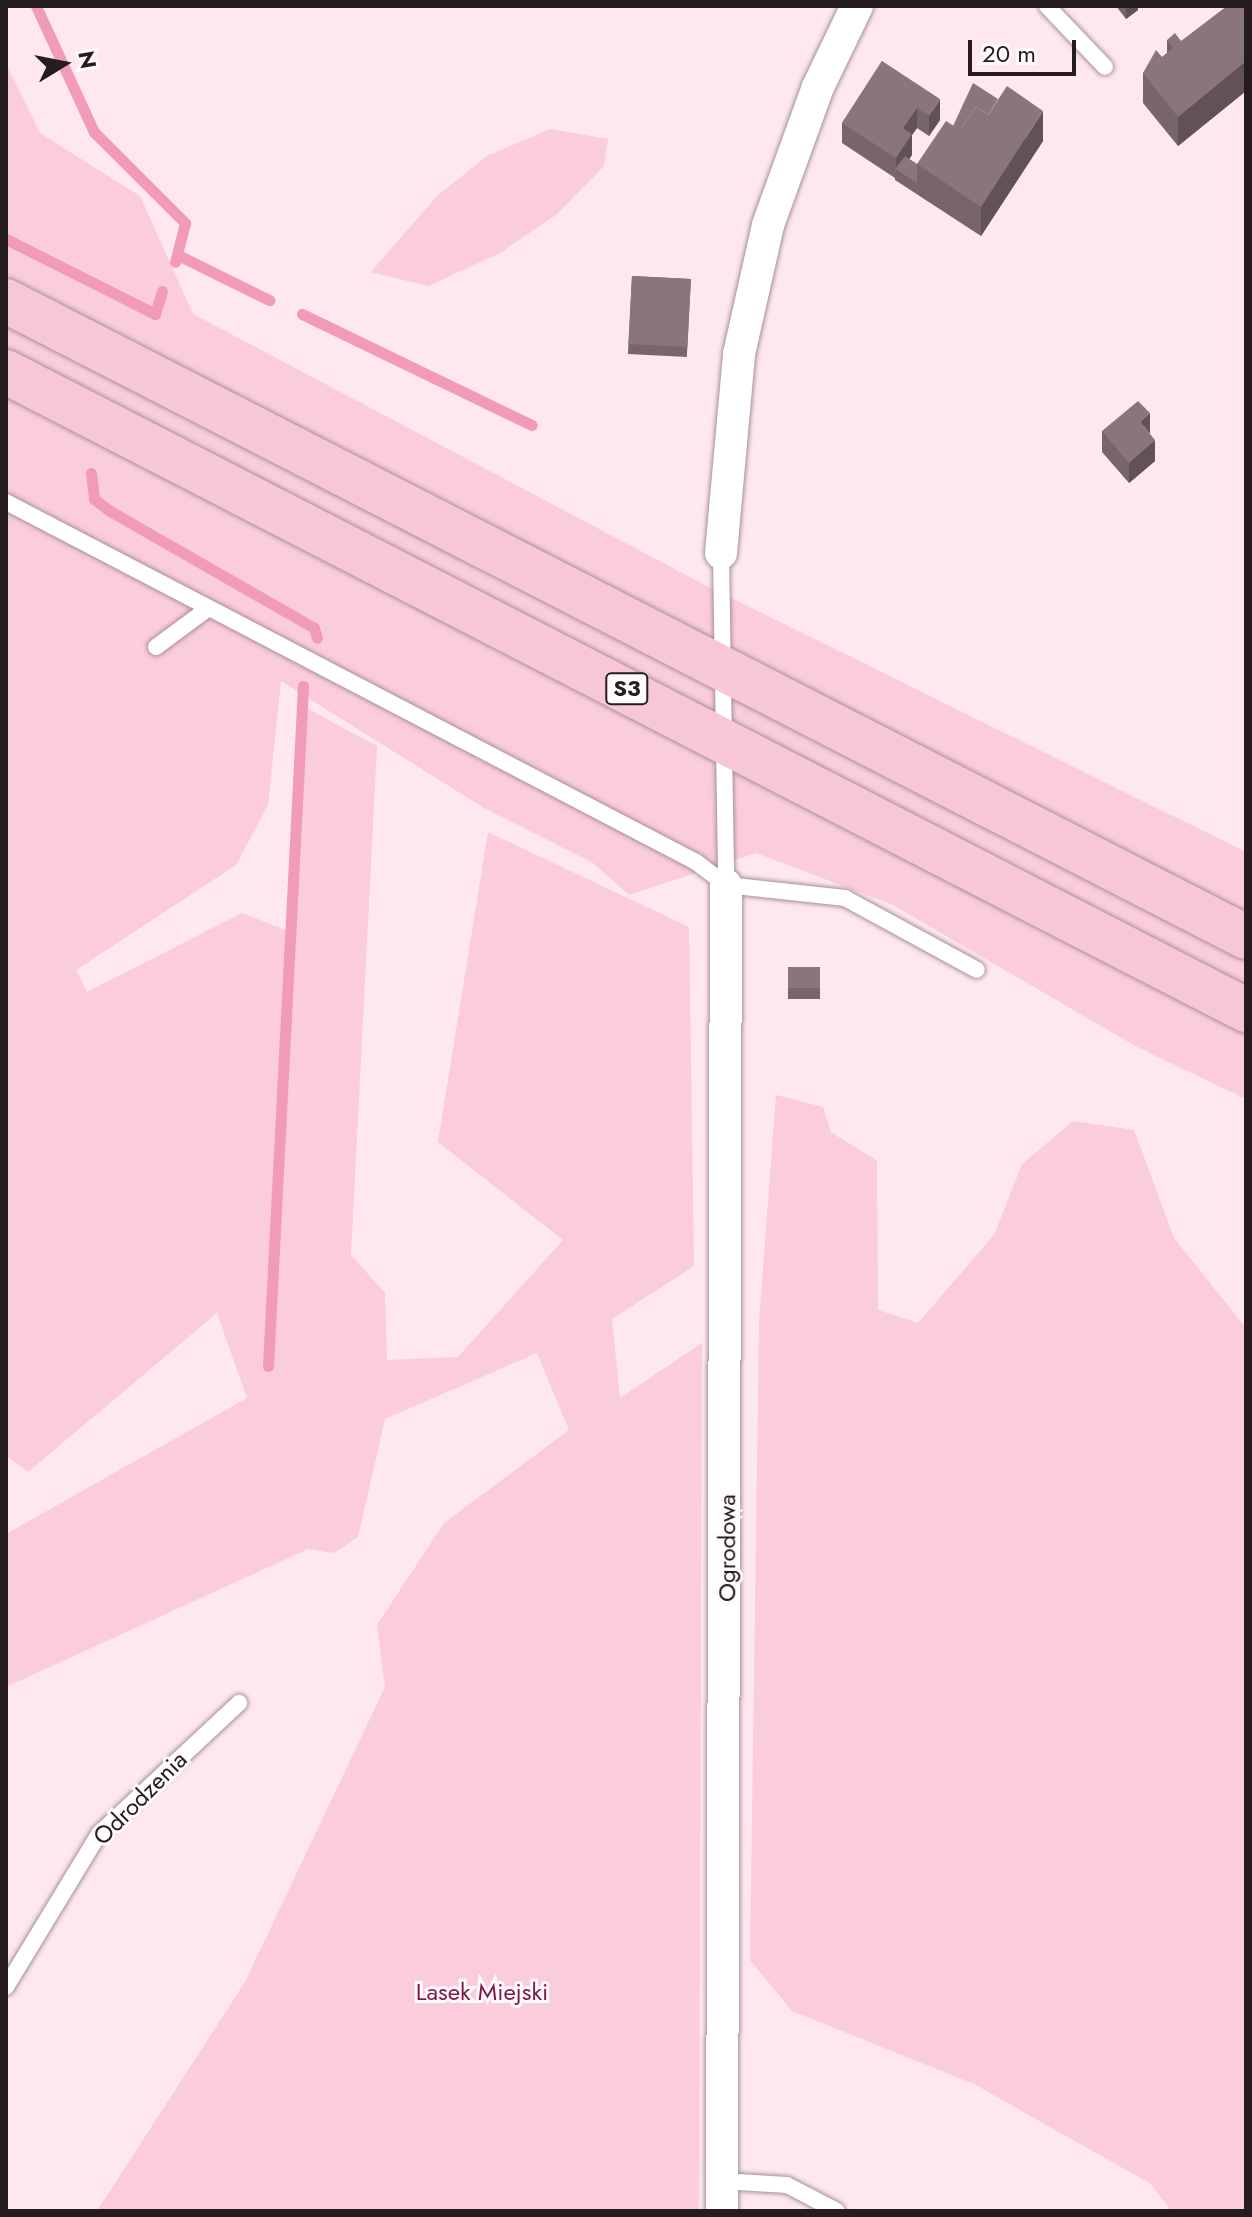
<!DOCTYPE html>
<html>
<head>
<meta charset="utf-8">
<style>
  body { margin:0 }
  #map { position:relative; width:1252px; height:2217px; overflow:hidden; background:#fee7ee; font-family:Jost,sans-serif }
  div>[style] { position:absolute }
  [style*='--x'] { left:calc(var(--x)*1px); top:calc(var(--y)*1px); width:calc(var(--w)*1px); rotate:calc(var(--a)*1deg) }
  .green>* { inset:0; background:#fbccdb }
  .stream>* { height:11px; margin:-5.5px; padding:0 5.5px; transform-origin:5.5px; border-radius:5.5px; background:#f19aba }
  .roads { filter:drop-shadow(0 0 2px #a69198) drop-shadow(0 0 2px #a69198) }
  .lane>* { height:16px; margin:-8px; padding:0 8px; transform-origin:8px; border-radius:8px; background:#fff }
  .street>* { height:32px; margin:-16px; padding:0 16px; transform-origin:16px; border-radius:16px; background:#fff }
  .highway>* { height:44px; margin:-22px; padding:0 22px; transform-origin:22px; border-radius:22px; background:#f8c7d7 }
  .wall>* { inset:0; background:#77656b; transform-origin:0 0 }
  .shaded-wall>* { inset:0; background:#615257 }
  .building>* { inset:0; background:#8a757c; transform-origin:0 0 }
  span { translate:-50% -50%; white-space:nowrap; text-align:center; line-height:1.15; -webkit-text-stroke:6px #fffafb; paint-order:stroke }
  .shield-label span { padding:2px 6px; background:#fffafb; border:2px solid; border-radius:6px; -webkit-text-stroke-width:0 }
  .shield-label { font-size:22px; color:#251c1f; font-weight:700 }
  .street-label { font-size:24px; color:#251c1f }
  .park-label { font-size:24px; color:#7e1949 }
  .frame { position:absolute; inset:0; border:8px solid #251c1f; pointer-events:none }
  .north { position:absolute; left:24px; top:24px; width:80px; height:80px; -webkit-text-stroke:6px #fffafb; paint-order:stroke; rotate:80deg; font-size:22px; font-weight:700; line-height:32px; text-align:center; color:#251c1f }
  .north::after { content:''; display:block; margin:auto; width:28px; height:36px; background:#251c1f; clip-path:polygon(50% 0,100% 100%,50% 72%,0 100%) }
  .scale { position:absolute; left:968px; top:40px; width:108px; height:36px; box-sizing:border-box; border:4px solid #251c1f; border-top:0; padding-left:10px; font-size:24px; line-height:28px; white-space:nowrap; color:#251c1f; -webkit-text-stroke:6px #fffafb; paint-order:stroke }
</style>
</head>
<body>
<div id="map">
  <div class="green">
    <div style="clip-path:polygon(6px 64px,40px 133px,140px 196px,193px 314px,703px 584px,1246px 852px,1246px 1099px,1137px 1047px,893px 905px,756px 853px,629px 895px,593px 863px,484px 808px,281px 681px,268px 805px,236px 865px,76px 970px,87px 992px,242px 913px,295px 934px,306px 708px,377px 746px,351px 1255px,385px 1293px,387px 1360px,458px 1357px,563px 1240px,438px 1142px,488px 832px,689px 927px,694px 1266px,612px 1319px,620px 1398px,702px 1343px,699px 2211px,97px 2211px,245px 1982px,385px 1687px,377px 1625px,444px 1523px,569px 1430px,537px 1353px,385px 1419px,358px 1537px,334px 1553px,308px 1549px,6px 1687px,6px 1534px,247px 1398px,217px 1313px,28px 1472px,6px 1455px)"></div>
    <div style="clip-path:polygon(550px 129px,608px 139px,604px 166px,556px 215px,500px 253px,428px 286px,371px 272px,437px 196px,487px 156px)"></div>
    <div style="clip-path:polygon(776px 1095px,823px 1107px,831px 1132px,877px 1161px,878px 1310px,918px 1323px,994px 1235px,1022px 1164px,1073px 1121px,1134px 1130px,1174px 1238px,1246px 1328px,1246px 2211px,1171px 2211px,1151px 2184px,974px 2084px,792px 2011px,750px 1960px,759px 1323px)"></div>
  </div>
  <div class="stream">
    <div style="--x:36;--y:6;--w:139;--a:65.3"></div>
    <div style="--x:94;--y:132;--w:129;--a:45"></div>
    <div style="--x:185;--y:223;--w:40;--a:104.4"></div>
    <div style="--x:6;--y:239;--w:167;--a:26.7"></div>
    <div style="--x:155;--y:314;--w:24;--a:-73"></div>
    <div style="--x:178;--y:255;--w:102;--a:26.3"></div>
    <div style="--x:302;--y:314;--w:255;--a:25.8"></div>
    <div style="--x:91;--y:473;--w:26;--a:83"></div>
    <div style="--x:94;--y:499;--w:20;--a:37"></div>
    <div style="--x:110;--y:511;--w:235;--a:29.8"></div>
    <div style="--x:314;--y:628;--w:10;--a:73"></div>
    <div style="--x:268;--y:1366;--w:681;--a:-87.05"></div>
  </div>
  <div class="roads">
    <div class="lane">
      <div style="--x:1047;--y:6;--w:84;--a:46.4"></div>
      <div style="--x:6;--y:502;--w:778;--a:27.55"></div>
      <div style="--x:696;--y:862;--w:38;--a:37"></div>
      <div style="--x:726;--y:885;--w:120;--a:6.2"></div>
      <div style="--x:845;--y:898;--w:150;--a:28.6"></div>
      <div style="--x:721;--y:553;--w:332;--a:89.1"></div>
      <div style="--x:156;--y:647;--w:62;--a:-36.5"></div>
      <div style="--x:6;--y:1987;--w:179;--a:-58.7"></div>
      <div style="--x:99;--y:1834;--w:192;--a:-43.1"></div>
      <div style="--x:722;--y:2181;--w:65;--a:3.5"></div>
      <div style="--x:787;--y:2185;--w:56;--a:27.5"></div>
    </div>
    <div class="street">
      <div style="--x:721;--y:553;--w:200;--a:-84.8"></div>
      <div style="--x:739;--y:354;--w:132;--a:-77.3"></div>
      <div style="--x:768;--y:225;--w:147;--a:-70.1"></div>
      <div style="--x:818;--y:87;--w:90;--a:-64.3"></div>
      <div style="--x:722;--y:2211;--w:1326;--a:-89.83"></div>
    </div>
    <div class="highway">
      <div style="--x:6;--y:301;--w:1394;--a:27.15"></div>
      <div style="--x:6;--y:372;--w:1395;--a:27.23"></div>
    </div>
  </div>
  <div class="wall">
    <div style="clip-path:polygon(1116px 6px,1138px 6px,1138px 10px,1126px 19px)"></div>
    <div style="clip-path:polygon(1246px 6px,1246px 91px,1178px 146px,1143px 103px,1143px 73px,1167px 53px,1167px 40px,1181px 41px)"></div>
    <div style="clip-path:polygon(882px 61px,940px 120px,929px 136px,917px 128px,912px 135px,912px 155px,909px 159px,917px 164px,953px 126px,1043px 141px,981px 236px,895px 180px,895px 178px,842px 143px,842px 123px)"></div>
    <div style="left:632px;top:276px;width:59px;height:78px;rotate:3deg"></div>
    <div style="clip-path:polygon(1102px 431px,1150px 434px,1155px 461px,1129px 483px,1102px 452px)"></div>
    <div style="left:788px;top:967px;width:32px;height:32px"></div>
  </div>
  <div class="shaded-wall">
    <div style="clip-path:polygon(1130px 6px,1138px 6px,1138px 10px,1126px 19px,1126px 9px)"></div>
    <div style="clip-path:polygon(1246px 61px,1246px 91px,1178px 146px,1178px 117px)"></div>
    <div style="clip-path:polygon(940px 99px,940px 120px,929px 136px,929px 116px)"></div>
    <div style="clip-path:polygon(917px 108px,917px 128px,912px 135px,912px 155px,900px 173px,896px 170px,896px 158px,903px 128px)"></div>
    <div style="clip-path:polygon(1043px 111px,1043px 141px,981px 236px,981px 207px)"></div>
    <div style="clip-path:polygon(1150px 413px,1150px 434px,1140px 422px)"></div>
    <div style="clip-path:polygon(1155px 440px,1155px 461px,1129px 483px,1129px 463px)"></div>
  </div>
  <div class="building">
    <div style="clip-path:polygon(1227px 6px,1246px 6px,1246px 61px,1178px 117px,1143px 73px,1156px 50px,1162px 57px,1173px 48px,1167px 40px,1175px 33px,1181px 41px)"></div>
    <div style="clip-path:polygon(882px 61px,940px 99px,929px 116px,917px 108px,903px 128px,912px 134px,896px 158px,842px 123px)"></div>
    <div style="clip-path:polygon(973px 83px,998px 99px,988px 115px,976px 107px,960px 130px,953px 126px)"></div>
    <div style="clip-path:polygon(1007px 86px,1043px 111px,981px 207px,917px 164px,946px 121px,960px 130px,976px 107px,988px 115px)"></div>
    <div style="clip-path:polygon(905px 156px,925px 170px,917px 164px,917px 183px,895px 169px)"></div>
    <div style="left:632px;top:276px;width:59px;height:68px;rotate:3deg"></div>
    <div style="clip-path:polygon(1138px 401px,1150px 413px,1140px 422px,1155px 440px,1129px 463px,1102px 431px)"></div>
    <div style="left:788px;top:967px;width:32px;height:21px"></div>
  </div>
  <div class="shield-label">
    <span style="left:627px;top:689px">S3</span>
  </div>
  <div class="street-label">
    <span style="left:727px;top:1548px;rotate:-90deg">Ogrodowa</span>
    <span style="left:140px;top:1798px;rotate:-45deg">Odrodzenia</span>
  </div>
  <div class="park-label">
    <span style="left:482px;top:1992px">Lasek Miejski</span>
  </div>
  <div class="frame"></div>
  <div class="north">N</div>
  <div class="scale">20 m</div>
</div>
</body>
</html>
